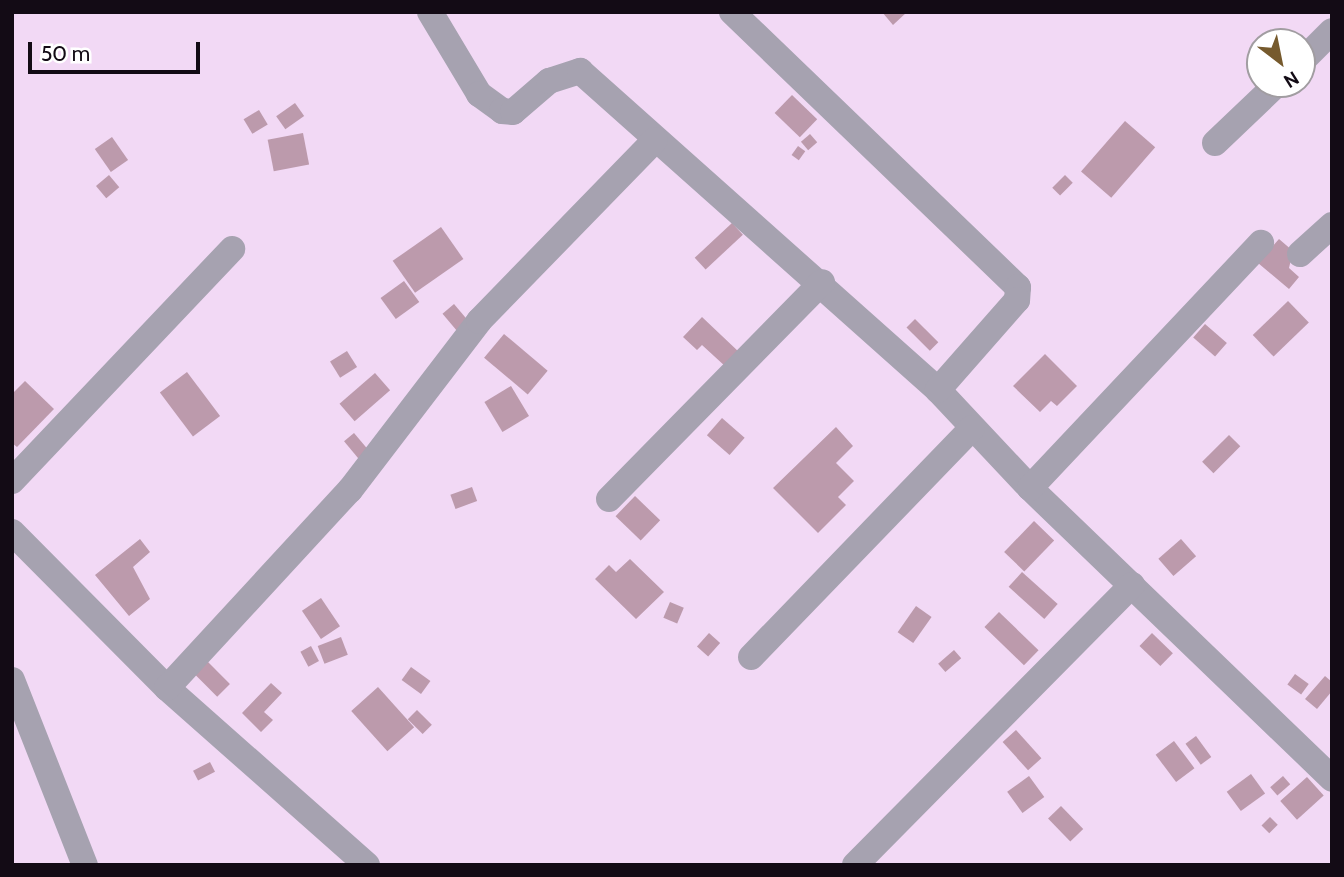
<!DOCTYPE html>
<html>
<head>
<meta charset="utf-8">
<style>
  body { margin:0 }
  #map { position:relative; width:1344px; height:877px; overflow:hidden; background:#f2d9f5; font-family:Cabin,sans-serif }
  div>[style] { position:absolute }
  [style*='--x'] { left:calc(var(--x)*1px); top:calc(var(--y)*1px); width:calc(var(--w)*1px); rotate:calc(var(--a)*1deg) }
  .building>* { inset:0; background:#bc9aac; transform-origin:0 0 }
  .minor>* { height:26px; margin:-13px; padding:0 13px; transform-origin:13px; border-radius:13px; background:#a6a2b0 }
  span { translate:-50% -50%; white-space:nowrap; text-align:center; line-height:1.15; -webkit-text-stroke:5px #fff; paint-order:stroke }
  .frame { position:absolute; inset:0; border:14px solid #130b15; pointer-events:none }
  .north { position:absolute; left:1246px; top:28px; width:70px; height:70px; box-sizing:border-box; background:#fff; border:2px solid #a19da1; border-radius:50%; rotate:148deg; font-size:19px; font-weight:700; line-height:28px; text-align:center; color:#130b15 }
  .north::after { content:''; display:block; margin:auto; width:24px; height:32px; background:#765a2d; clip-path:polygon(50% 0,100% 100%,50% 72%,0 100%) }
  .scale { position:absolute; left:28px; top:42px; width:172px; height:32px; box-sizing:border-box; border:4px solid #130b15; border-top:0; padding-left:9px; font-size:21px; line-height:24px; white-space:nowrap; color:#130b15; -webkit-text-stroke:5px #fff; paint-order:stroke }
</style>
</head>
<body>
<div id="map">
  <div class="building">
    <div style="clip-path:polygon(882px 12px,907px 12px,893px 25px)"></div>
    <div style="left:792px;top:95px;width:35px;height:25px;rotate:44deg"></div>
    <div style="left:295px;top:103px;width:16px;height:23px;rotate:55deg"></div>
    <div style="left:259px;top:110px;width:17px;height:18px;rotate:59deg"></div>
    <div style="left:1125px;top:121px;width:40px;height:67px;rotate:41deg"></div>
    <div style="left:303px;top:133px;width:32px;height:36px;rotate:79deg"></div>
    <div style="left:810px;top:134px;width:11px;height:12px;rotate:49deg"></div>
    <div style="left:112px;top:137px;width:28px;height:21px;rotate:55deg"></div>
    <div style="left:798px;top:146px;width:9px;height:11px;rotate:36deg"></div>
    <div style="left:109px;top:175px;width:16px;height:17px;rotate:50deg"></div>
    <div style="left:1065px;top:175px;width:11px;height:18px;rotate:45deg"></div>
    <div style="left:732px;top:223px;width:16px;height:51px;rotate:47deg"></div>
    <div style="left:441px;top:227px;width:39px;height:59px;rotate:55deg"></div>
    <div style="clip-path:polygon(1279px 239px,1293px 251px,1289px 268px,1299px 277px,1289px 289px,1258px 263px)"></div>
    <div style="left:404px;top:281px;width:26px;height:29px;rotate:54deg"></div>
    <div style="left:1288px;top:301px;width:30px;height:49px;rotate:46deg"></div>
    <div style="left:454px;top:304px;width:23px;height:15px;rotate:50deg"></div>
    <div style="clip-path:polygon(702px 317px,740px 353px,726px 367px,702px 345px,697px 350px,683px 337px)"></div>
    <div style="left:915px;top:319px;width:33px;height:12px;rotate:45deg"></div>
    <div style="left:1205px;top:324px;width:29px;height:18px;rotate:41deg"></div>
    <div style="left:504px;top:334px;width:57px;height:31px;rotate:40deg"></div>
    <div style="left:347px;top:351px;width:19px;height:20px;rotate:58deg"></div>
    <div style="clip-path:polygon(1045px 354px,1077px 386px,1057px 406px,1051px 401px,1040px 412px,1013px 386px)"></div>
    <div style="left:187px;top:372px;width:55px;height:34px;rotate:53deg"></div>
    <div style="left:375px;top:373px;width:23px;height:47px;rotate:49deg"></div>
    <div style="clip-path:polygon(25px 381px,54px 409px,17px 447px,12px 443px,12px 394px)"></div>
    <div style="left:511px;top:386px;width:35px;height:31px;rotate:59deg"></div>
    <div style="left:722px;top:418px;width:30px;height:23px;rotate:41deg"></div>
    <div style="clip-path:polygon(836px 427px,853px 446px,836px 463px,854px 481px,838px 497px,846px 505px,818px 533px,773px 488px)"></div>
    <div style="left:354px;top:433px;width:23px;height:13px;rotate:50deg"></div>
    <div style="left:1229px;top:435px;width:16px;height:38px;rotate:45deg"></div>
    <div style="left:472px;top:487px;width:15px;height:23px;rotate:70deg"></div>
    <div style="left:635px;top:496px;width:35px;height:28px;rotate:44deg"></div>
    <div style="left:1034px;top:521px;width:28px;height:43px;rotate:44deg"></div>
    <div style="clip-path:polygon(140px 539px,150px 552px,133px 567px,150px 599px,129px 616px,95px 575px)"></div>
    <div style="left:1181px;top:539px;width:23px;height:30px;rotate:49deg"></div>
    <div style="clip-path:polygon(630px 559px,664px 592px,636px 619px,595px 579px,609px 565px,616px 572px)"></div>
    <div style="left:1022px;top:572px;width:48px;height:20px;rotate:42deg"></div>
    <div style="left:321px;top:598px;width:34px;height:23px;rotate:56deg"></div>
    <div style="left:670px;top:602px;width:15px;height:17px;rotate:23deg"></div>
    <div style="left:916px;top:606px;width:19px;height:32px;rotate:35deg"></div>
    <div style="left:999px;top:612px;width:55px;height:21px;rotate:44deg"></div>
    <div style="left:709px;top:633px;width:15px;height:18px;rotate:42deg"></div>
    <div style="left:1152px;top:633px;width:29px;height:18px;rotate:44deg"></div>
    <div style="left:341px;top:637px;width:19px;height:25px;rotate:69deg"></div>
    <div style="left:311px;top:646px;width:17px;height:12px;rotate:62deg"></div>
    <div style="left:954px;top:650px;width:11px;height:21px;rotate:49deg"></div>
    <div style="left:208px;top:662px;width:31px;height:18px;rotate:45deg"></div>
    <div style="left:411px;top:667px;width:24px;height:16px;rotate:36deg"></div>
    <div style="left:1295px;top:674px;width:17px;height:13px;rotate:36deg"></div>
    <div style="clip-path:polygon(1325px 676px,1332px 682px,1332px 691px,1317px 709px,1305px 699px)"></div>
    <div style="clip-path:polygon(271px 683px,282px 693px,264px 712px,273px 720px,261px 732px,242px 713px)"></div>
    <div style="left:378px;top:687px;width:54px;height:36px;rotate:48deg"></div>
    <div style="left:417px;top:710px;width:21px;height:13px;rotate:45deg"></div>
    <div style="left:1016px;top:730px;width:38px;height:18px;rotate:48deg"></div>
    <div style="left:1196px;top:736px;width:26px;height:13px;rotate:54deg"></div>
    <div style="left:1174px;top:741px;width:34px;height:23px;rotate:53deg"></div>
    <div style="left:210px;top:762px;width:11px;height:19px;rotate:63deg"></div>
    <div style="left:1251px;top:774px;width:24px;height:30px;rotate:54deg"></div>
    <div style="left:1029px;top:776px;width:26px;height:27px;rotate:54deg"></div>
    <div style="left:1283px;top:776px;width:11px;height:17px;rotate:49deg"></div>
    <div style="left:1307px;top:777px;width:25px;height:36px;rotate:48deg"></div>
    <div style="left:1061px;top:806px;width:32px;height:18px;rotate:46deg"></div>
    <div style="left:1270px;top:817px;width:11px;height:12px;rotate:45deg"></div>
  </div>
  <div class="minor">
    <div style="--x:430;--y:12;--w:96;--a:59.1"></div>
    <div style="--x:479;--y:94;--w:29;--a:36"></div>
    <div style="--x:502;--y:111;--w:11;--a:5"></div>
    <div style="--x:513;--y:112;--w:48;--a:-40.7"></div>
    <div style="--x:549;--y:81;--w:33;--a:-18"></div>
    <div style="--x:580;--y:71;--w:480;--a:41.7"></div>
    <div style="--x:938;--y:390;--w:134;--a:46.8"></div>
    <div style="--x:1030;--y:488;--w:419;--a:43.9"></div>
    <div style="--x:732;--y:12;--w:397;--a:43.9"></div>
    <div style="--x:1018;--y:287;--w:13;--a:94"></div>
    <div style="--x:1017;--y:300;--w:120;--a:131.3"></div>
    <div style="--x:1302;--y:61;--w:42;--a:-45"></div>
    <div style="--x:1215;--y:143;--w:86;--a:-43.6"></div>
    <div style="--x:1300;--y:254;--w:43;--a:-42.2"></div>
    <div style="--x:12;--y:481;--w:320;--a:-46.5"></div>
    <div style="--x:1030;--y:488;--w:337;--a:-46.7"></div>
    <div style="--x:609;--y:499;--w:304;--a:-45.5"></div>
    <div style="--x:12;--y:532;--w:220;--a:45.2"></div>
    <div style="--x:167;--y:688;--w:267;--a:41.5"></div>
    <div style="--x:751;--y:657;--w:318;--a:-46"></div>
    <div style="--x:12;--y:680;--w:199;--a:68.5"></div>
    <div style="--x:167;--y:688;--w:270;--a:-47.3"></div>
    <div style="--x:350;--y:490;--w:213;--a:-52.6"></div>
    <div style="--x:479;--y:321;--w:252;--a:-45.8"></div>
    <div style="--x:855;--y:865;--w:394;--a:-45.3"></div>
  </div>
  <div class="frame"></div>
  <div class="north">N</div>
  <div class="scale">50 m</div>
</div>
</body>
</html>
